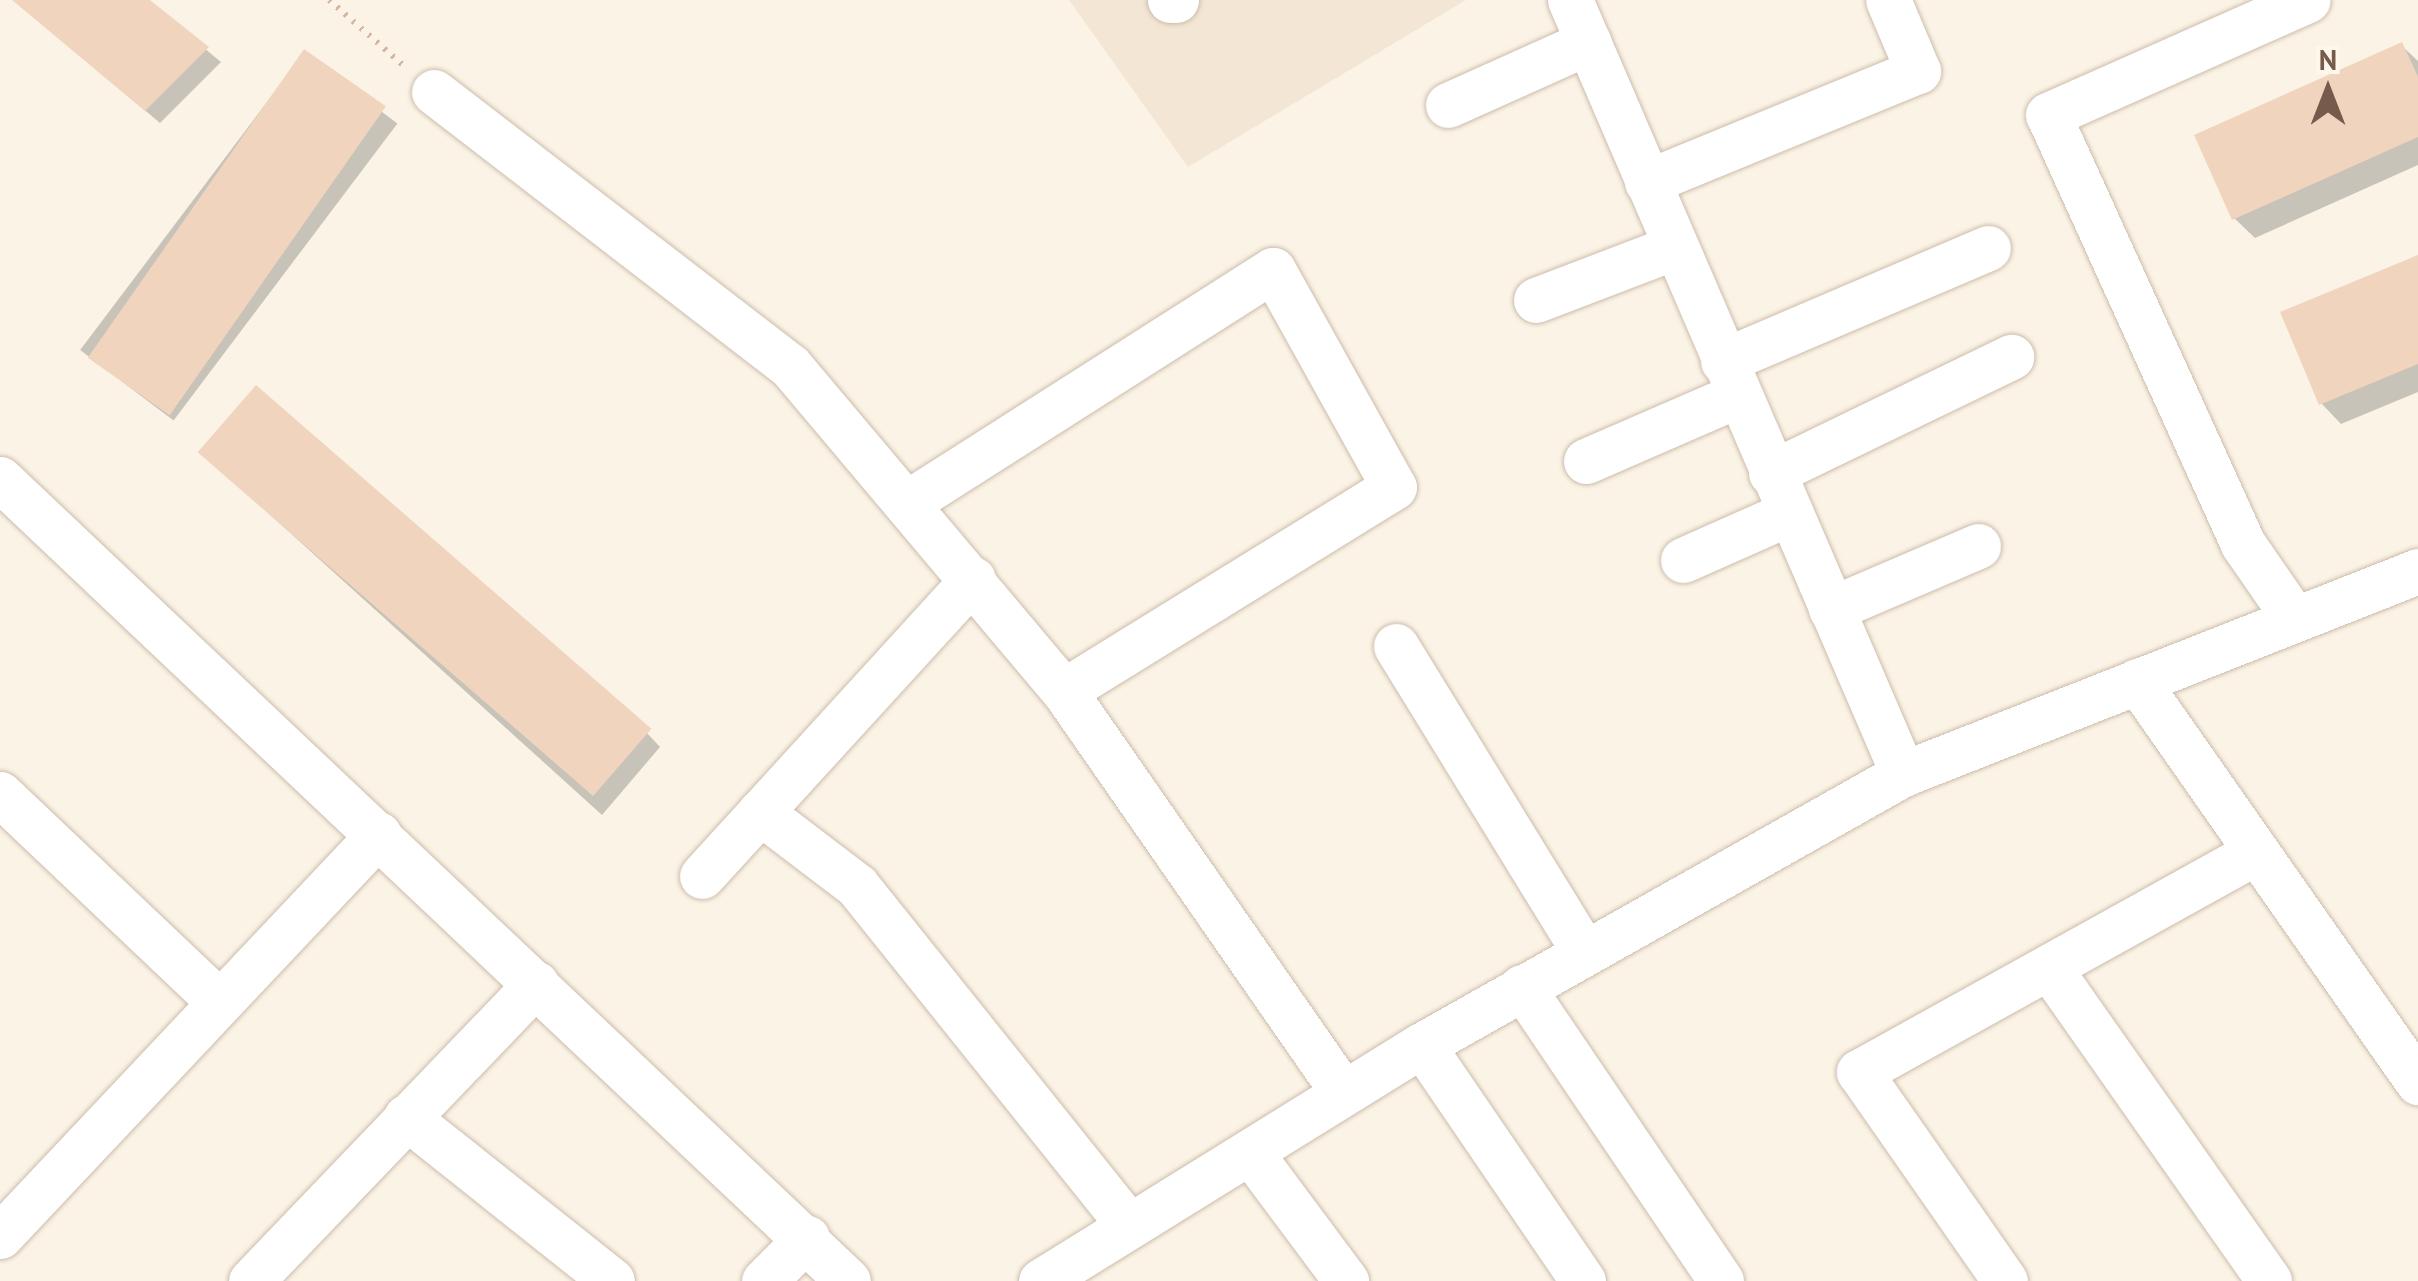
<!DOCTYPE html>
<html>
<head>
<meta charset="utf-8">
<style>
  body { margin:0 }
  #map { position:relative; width:2418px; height:1281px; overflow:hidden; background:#fbf4e6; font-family:"PT Sans",sans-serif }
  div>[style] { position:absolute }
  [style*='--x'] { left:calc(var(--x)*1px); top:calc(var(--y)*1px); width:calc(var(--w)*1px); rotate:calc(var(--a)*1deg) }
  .residential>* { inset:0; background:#f3e6d4 }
  .shadow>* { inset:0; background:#0003; transform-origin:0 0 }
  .building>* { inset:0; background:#f0d4be; transform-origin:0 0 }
  .path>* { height:6px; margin-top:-3px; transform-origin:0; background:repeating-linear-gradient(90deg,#d5b7a1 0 2.5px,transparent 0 10.5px) }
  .roads { filter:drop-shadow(0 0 2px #cdbcac) drop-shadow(0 0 2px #cdbcac) }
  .minor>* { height:45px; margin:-22.5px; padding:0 22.5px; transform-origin:22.5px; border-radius:22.5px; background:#fff }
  span { translate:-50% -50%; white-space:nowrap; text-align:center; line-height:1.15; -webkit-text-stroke:9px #fef8ec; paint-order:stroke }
  .north { position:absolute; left:2278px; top:40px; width:100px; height:100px; -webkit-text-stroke:8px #fef8ec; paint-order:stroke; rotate:0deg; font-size:28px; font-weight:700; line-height:40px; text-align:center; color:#745b4b }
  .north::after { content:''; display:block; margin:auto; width:35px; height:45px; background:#745b4b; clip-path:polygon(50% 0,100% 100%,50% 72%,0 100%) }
</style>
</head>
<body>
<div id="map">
  <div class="residential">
    <div style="clip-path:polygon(1069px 0,1466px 0,1188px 167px)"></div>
  </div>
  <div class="shadow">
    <div style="clip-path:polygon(13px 0,146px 0,221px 62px,160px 123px)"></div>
    <div style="clip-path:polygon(2401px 45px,2418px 61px,2418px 165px,2255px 238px,2234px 218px)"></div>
    <div style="left:304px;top:53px;width:117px;height:372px;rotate:37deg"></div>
    <div style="clip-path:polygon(2418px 258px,2418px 392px,2341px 424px,2321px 403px)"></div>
    <div style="clip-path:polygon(214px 464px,647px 733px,660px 747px,602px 815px)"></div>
  </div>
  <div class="building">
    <div style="clip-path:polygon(12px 0,150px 0,209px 47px,145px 111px)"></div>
    <div style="clip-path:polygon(2402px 42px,2418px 77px,2418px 137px,2232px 220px,2194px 135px)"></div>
    <div style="left:304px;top:49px;width:100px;height:377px;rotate:35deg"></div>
    <div style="clip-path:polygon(2418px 255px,2418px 364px,2319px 405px,2280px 312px)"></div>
    <div style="left:256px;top:385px;width:524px;height:89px;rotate:41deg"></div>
  </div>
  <div class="path">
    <div style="--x:329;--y:0;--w:98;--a:41.3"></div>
  </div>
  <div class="roads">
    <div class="minor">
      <div style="--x:1170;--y:0;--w:6;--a:0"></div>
      <div style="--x:1570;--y:0;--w:843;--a:66.72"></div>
      <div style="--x:434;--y:92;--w:449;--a:37.6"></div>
      <div style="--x:790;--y:366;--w:425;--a:49.9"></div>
      <div style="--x:1064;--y:691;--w:489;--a:55.2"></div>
      <div style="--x:1448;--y:105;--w:154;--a:-24.2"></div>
      <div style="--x:1647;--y:182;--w:293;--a:-22.3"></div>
      <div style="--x:1918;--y:71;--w:77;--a:-112.9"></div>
      <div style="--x:1536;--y:300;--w:149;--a:-20.9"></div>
      <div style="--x:1723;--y:361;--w:288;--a:-23.1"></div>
      <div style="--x:1586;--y:461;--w:166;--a:-23.5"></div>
      <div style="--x:1771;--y:473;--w:267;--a:-25.8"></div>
      <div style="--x:0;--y:479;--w:1167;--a:43.4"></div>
      <div style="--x:910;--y:501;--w:430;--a:-32.5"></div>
      <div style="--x:1273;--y:270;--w:248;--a:60.9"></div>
      <div style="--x:1394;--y:487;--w:388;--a:148.3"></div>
      <div style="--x:1683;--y:560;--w:116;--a:-23.9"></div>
      <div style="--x:1831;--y:609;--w:160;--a:-23.2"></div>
      <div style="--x:2294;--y:618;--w:90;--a:-124.6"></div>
      <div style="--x:2243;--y:544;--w:471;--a:-114.4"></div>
      <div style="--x:2048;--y:115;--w:284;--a:-23.9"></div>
      <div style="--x:1396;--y:646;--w:359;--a:58.4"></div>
      <div style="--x:2137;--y:681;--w:490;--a:55"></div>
      <div style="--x:0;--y:794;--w:301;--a:43.5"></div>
      <div style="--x:760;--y:812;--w:122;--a:37.3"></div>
      <div style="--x:857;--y:886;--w:433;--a:51.3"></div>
      <div style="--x:702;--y:876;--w:402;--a:-47.6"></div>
      <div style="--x:2050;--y:969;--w:381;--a:54.9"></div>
      <div style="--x:1522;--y:987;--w:355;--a:55.9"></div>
      <div style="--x:1422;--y:1045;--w:286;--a:55.7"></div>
      <div style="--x:406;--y:1117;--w:263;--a:38.5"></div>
      <div style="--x:1250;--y:1152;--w:161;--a:53.3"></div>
      <div style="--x:0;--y:1236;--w:552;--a:-46.69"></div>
      <div style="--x:251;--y:1281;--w:412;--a:-46.2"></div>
      <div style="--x:764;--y:1281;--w:61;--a:-45"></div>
      <div style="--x:1041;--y:1281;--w:448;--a:-31.8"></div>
      <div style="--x:1422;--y:1045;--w:552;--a:-29.4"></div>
      <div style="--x:1903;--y:774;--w:554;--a:-21.51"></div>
      <div style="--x:2005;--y:1281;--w:255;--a:-124.9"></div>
      <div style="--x:1859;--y:1072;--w:454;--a:-29"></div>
    </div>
  </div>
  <div class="north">N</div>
</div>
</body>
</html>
